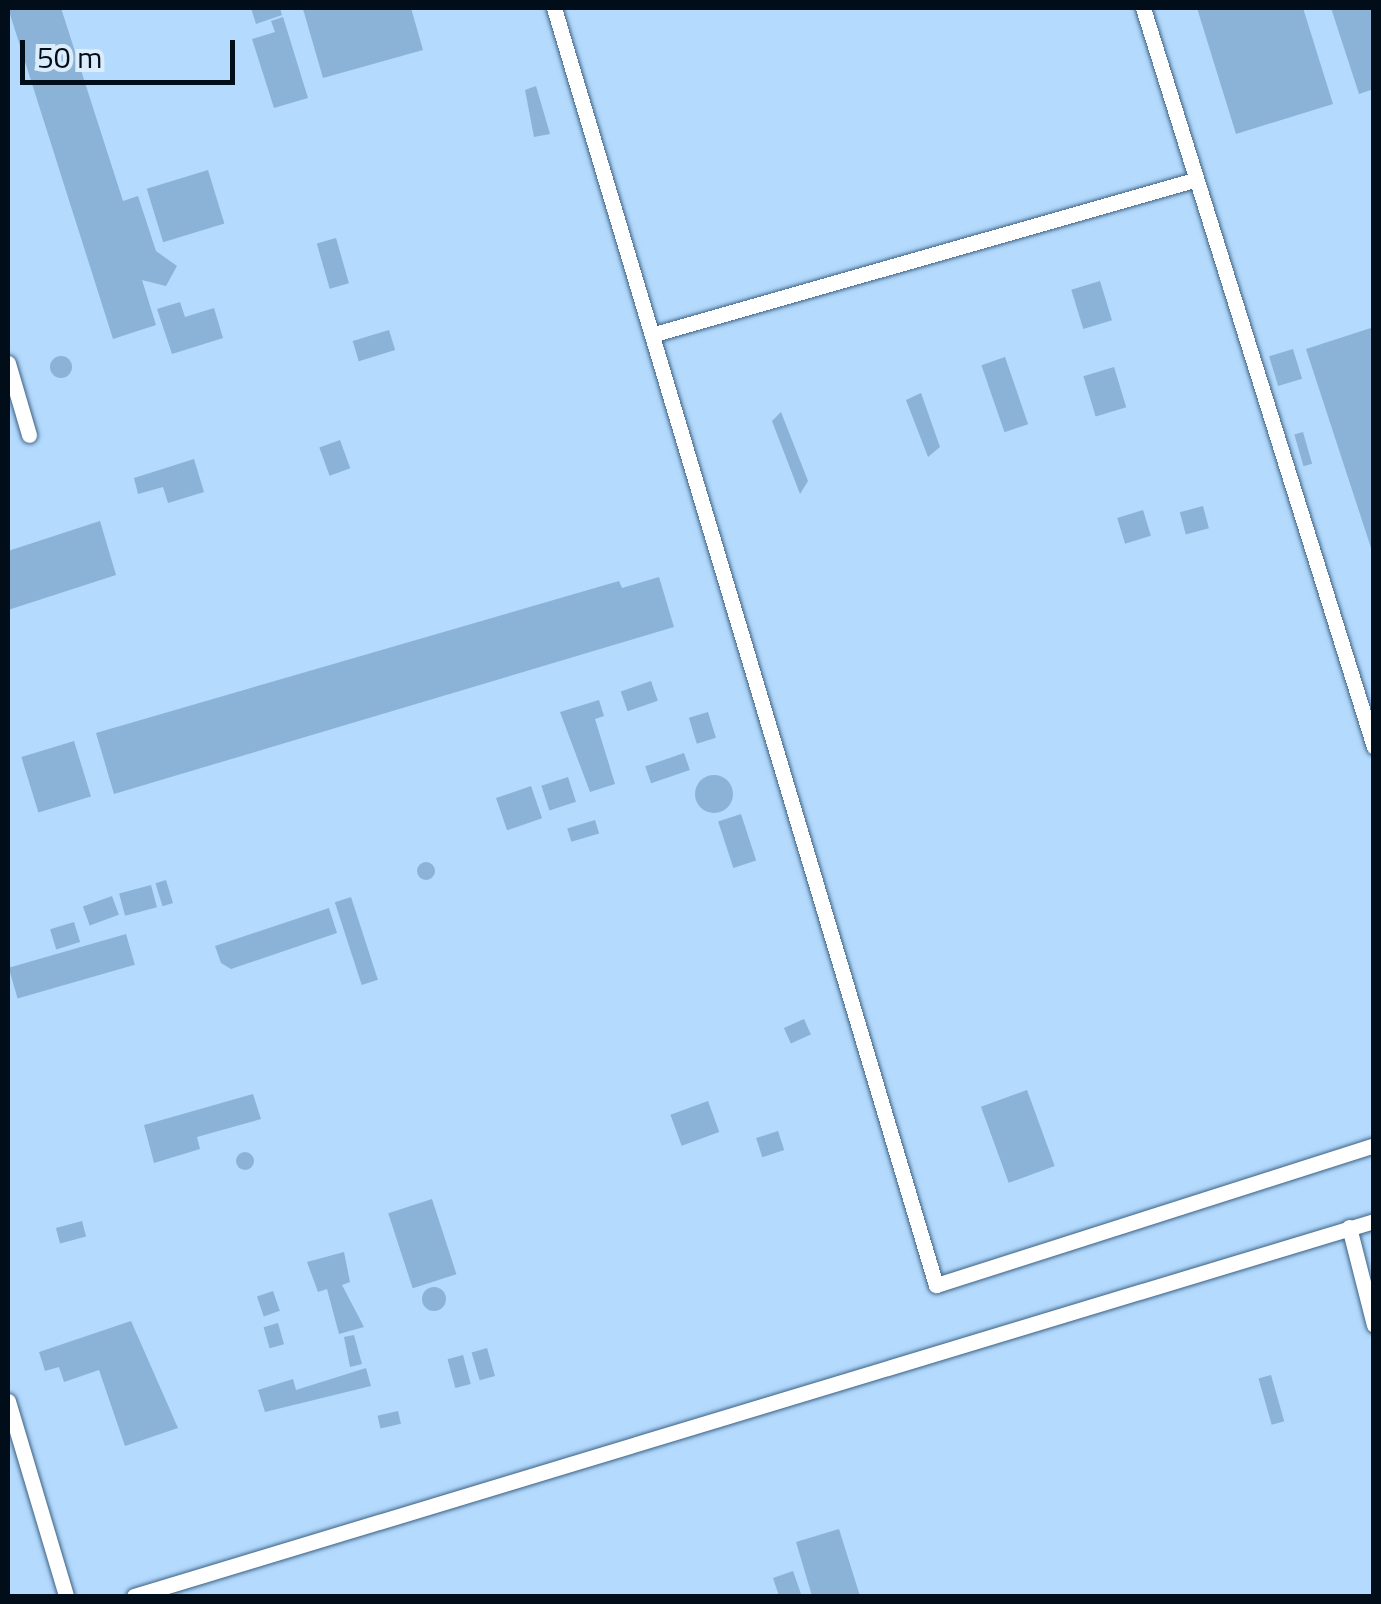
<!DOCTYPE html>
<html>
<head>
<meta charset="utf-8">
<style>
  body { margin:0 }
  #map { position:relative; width:1381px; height:1604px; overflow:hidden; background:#c7e0f7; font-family:"Titillium Web",sans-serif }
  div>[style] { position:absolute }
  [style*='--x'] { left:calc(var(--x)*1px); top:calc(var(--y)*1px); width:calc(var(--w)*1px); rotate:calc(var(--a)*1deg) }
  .built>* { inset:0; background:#b4dafd; transform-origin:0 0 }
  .building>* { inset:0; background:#8bb3d8; transform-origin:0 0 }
  .round { border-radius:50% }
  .roads { filter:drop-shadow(0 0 2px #3c6183) drop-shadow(0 0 2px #3c6183) }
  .service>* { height:15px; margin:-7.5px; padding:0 7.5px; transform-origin:7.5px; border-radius:7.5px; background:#fff }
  span { translate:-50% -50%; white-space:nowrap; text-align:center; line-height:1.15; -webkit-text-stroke:10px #dbecfb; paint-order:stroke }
  .frame { position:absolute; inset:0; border:10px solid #020d1a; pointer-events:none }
  .scale { position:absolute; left:20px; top:40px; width:215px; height:45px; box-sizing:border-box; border:5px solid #020d1a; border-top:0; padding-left:12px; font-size:30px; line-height:35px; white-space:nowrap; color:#020d1a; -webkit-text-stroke:8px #dbecfb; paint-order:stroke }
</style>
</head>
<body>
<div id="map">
  <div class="built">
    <div style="left:8px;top:8px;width:1365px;height:1588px"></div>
  </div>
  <div class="building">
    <div style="clip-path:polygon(8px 8px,61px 8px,123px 201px,138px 196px,156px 251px,177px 266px,166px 286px,142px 280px,156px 325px,113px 339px)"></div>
    <div style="clip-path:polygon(251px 8px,280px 8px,282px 15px,256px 24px)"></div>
    <div style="clip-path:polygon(411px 8px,423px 50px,323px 78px,303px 9px)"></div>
    <div style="clip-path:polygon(1197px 8px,1303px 8px,1333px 104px,1236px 134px)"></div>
    <div style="clip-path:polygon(1331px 8px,1374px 8px,1374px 89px,1359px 94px)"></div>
    <div style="clip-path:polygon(283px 17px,308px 98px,274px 108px,252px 39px,275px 32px,271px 21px)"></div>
    <div style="clip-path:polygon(536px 86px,550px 134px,534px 137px,525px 90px)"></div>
    <div style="left:208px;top:170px;width:56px;height:64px;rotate:73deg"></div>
    <div style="left:336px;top:238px;width:47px;height:20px;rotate:74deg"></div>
    <div style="left:1100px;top:281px;width:41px;height:30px;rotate:73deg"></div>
    <div style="clip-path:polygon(180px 302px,185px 317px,214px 308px,223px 338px,172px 354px,157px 309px)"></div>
    <div style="clip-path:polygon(1374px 327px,1374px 553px,1373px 554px,1306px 349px)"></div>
    <div style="left:389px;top:330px;width:21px;height:38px;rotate:73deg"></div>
    <div style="left:1293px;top:349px;width:31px;height:25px;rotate:73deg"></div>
    <div class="round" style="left:50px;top:356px;width:22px;height:22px"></div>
    <div style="left:1005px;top:357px;width:71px;height:25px;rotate:71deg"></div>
    <div style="left:1114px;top:367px;width:42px;height:32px;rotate:73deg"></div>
    <div style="clip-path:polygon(921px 393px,940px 447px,928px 457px,906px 400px)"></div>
    <div style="clip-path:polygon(781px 412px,808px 481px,800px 494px,772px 421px)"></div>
    <div style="left:1303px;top:432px;width:33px;height:9px;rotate:74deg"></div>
    <div style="left:340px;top:440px;width:30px;height:22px;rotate:70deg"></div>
    <div style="clip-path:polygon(194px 459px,204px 492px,168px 503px,163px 487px,138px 494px,134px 478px)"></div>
    <div style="left:1203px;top:506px;width:23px;height:24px;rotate:75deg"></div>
    <div style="left:1143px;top:510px;width:27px;height:27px;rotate:73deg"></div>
    <div style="clip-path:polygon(100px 521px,116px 575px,8px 610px,8px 551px)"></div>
    <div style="clip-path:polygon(659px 577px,674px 627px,114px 794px,96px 733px,619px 581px,622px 588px)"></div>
    <div style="left:651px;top:681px;width:21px;height:32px;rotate:71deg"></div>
    <div style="clip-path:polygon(599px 700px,604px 716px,595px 719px,615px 784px,590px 792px,560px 712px)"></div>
    <div style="left:708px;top:712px;width:27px;height:20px;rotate:73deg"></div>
    <div style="left:74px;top:741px;width:58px;height:55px;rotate:73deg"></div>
    <div style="left:684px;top:753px;width:18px;height:41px;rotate:71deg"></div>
    <div class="round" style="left:695px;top:775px;width:38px;height:38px"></div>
    <div style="left:568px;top:777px;width:26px;height:28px;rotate:72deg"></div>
    <div style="left:531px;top:786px;width:34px;height:37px;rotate:71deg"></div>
    <div style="left:741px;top:814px;width:49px;height:24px;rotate:72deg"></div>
    <div style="left:595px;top:820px;width:14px;height:29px;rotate:73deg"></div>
    <div class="round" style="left:417px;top:862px;width:18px;height:18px"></div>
    <div style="left:166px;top:880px;width:24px;height:11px;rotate:73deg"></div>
    <div style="left:151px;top:885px;width:23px;height:33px;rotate:75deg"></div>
    <div style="left:112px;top:896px;width:20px;height:31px;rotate:70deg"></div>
    <div style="left:351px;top:897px;width:87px;height:17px;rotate:72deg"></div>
    <div style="clip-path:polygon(329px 908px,337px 933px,231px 969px,221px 963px,215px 946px)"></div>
    <div style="left:74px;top:922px;width:21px;height:25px;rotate:73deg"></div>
    <div style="left:126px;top:934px;width:32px;height:122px;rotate:74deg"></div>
    <div style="left:804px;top:1019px;width:17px;height:22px;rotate:66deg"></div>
    <div style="left:1027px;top:1090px;width:81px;height:49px;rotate:70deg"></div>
    <div style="clip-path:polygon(253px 1094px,261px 1119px,197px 1137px,200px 1149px,154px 1163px,144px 1125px)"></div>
    <div style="left:708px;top:1101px;width:33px;height:40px;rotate:70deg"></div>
    <div style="left:778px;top:1131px;width:20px;height:23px;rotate:72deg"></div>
    <div class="round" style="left:236px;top:1152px;width:18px;height:18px"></div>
    <div style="left:432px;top:1199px;width:79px;height:46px;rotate:72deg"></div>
    <div style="left:82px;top:1221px;width:16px;height:27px;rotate:75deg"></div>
    <div style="clip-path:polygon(344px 1252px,350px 1282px,342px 1285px,364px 1327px,339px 1334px,327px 1289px,318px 1292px,307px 1262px)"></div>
    <div class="round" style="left:422px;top:1287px;width:24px;height:24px"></div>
    <div style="left:273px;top:1291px;width:21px;height:17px;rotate:71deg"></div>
    <div style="clip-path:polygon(131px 1321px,178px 1428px,125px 1446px,99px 1370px,64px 1382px,59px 1367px,45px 1371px,39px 1352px)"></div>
    <div style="left:278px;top:1323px;width:22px;height:15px;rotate:74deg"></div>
    <div style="clip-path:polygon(354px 1335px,362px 1364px,350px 1367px,344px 1337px)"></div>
    <div style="left:487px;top:1348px;width:29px;height:16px;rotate:74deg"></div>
    <div style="left:463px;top:1355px;width:30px;height:16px;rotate:75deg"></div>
    <div style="clip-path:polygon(366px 1368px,371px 1386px,265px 1412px,258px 1390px,293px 1379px,296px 1390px)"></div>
    <div style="left:1271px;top:1375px;width:48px;height:13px;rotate:74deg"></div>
    <div style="left:398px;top:1411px;width:13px;height:21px;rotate:77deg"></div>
    <div style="clip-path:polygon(839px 1529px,860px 1596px,812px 1596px,796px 1542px)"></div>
    <div style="clip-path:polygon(793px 1571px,801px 1594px,779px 1596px,773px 1578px)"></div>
  </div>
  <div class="roads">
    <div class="service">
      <div style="--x:554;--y:8;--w:1333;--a:73.35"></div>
      <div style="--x:936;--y:1285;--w:460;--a:-17.7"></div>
      <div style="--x:1143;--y:8;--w:774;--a:72.64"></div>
      <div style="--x:658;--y:333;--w:557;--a:-15.93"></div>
      <div style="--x:8;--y:363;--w:75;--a:73.7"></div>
      <div style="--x:1349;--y:1227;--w:101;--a:75.7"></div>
      <div style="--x:8;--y:1401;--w:203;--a:73.4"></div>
      <div style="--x:134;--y:1596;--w:1295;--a:-16.83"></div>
    </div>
  </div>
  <div class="frame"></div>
  <div class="scale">50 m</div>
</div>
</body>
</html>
